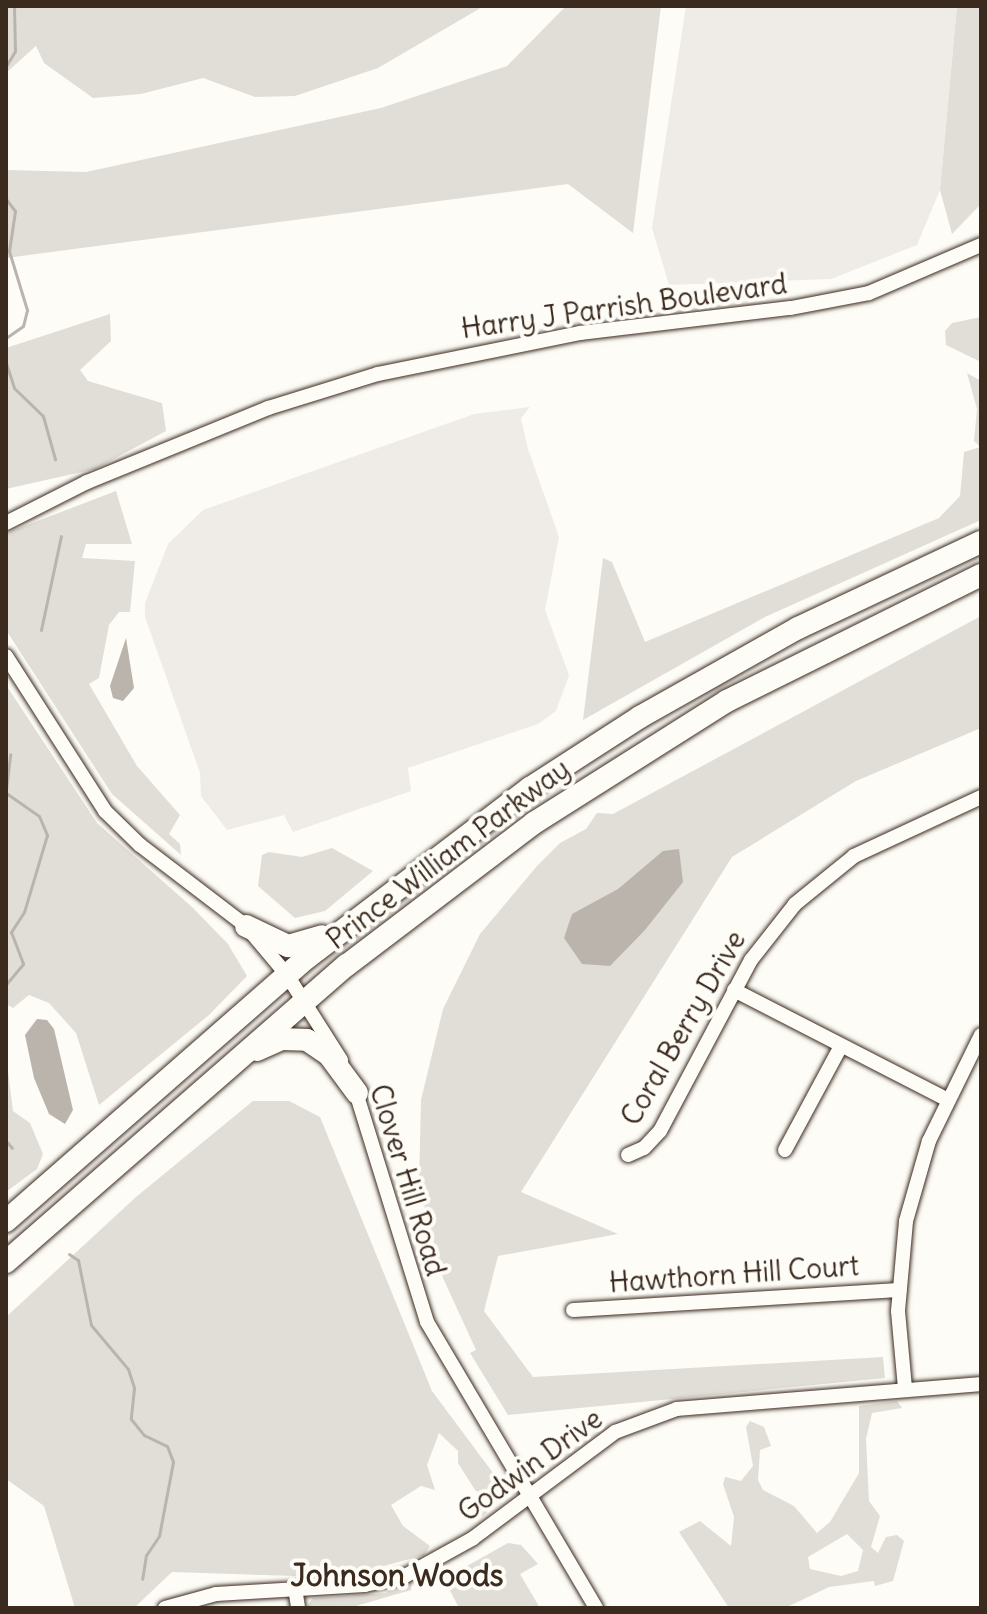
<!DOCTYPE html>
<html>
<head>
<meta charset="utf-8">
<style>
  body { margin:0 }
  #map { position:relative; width:987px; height:1614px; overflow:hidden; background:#fdfcf7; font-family:Delius,sans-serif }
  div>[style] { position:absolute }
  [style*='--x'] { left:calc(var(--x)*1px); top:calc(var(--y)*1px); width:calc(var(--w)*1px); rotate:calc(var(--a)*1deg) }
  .built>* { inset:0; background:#efece7 }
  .green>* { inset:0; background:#e1ded7 }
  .water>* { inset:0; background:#bbb4ad }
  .stream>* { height:3px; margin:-1.5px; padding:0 1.5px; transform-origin:1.5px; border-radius:1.5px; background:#bbb4ad }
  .roads { filter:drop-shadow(0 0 2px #3b2a1e) drop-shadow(0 0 2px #3b2a1e) }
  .minor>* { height:14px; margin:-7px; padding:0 7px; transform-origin:7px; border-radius:7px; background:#fdfcf7 }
  .highway>* { height:22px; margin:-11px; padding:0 11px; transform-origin:11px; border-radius:11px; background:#fdfcf7 }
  span { translate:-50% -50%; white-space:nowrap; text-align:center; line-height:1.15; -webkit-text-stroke:8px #fdfcf7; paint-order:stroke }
  .street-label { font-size:28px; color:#3b2a1e }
  .neighbourhood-label { font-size:30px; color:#3b2a1e; font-weight:700 }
  .frame { position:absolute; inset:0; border:8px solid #3b2a1e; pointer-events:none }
</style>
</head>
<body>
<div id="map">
  <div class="built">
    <div style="clip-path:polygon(686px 6px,957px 6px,940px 190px,917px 245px,831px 279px,669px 285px,652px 228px)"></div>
    <div style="clip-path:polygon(530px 407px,521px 418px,528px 449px,559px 537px,545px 610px,569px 675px,556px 711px,538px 724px,408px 768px,411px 791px,293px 832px,284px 815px,227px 830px,201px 796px,200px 773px,145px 617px,145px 603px,168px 544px,203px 510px,474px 414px)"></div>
  </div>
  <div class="green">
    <div style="clip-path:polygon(6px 6px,484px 6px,378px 68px,295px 96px,255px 97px,203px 78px,141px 94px,93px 98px,44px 63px,36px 46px,6px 73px)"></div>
    <div style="clip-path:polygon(566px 6px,661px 6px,633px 233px,568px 184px,6px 258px,6px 170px,86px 172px,381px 108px,507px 66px)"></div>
    <div style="clip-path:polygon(957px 6px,981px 6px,981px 204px,952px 234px,940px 190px)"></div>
    <div style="clip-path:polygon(110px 314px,111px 341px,80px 370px,88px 381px,162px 403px,166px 431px,95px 469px,6px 489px,6px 348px)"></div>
    <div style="clip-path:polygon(981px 317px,981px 362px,946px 345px,945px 331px,952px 323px)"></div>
    <div style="clip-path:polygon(967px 373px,981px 381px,981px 520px,765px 617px,583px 720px,603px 558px,612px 562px,645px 642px,939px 518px,960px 496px,964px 452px,980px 447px,974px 441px,977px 409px)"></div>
    <div style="clip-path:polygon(116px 491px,132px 544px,86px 544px,82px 558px,135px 561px,130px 612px,119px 612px,109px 625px,99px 678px,89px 684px,137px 766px,180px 815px,169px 834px,180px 844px,181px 855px,112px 794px,6px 630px,6px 533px)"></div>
    <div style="clip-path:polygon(981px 616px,981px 728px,856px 781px,732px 857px,521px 1192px,618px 1234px,498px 1256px,484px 1311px,533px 1377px,883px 1357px,885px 1378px,508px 1415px,470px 1353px,476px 1350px,443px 1278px,419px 1185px,421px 1100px,443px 1009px,480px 934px,537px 866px,560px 843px,586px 829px,597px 813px,613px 814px)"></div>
    <div style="clip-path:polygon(6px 685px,97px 823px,192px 907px,228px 944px,247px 976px,209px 1015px,99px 1105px,76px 1033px,49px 1003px,29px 995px,13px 1008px,6px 1004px)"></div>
    <div style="clip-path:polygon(332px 848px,373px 871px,325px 911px,295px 918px,258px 886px,262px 855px,269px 852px,302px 857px)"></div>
    <div style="clip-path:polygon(6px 1055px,13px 1111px,30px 1123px,43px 1154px,37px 1169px,6px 1192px)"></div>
    <div style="clip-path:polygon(253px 1101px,289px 1101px,320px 1117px,432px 1391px,502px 1485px,501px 1498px,483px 1516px,462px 1519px,489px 1501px,475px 1490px,458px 1463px,458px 1451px,439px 1433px,427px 1465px,435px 1490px,421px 1486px,391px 1505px,403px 1526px,430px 1546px,424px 1555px,373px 1569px,296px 1576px,172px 1572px,134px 1608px,75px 1608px,44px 1506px,6px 1479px,6px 1317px,136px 1197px)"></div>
    <div style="clip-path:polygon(evenodd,897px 1401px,902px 1408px,872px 1413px,866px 1439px,869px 1501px,880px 1516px,871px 1547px,878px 1553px,886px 1537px,897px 1535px,904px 1541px,893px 1581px,875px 1586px,874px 1581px,829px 1587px,785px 1608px,729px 1608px,679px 1532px,700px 1521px,731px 1546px,734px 1517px,723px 1484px,725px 1477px,741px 1481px,753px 1466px,746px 1427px,750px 1421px,764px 1427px,771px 1446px,760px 1450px,758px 1480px,763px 1490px,794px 1506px,817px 1533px,830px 1522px,859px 1473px,859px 1406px,897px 1401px,847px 1534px,863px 1550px,858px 1571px,841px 1576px,810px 1569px,808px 1557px,847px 1534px)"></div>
    <div style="clip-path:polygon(508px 1543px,521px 1545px,538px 1564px,520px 1574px,540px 1608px,459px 1608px,444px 1579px)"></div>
    <div style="clip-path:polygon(412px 1580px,411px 1590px,349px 1608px,307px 1606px,313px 1598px,386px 1593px,394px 1585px)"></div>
  </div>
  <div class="water">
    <div style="clip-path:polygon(126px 638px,134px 688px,123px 701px,113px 698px,110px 686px)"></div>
    <div style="clip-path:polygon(679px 849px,683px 882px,645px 930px,610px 966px,582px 964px,564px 938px,572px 914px,618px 889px,663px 851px)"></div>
    <div style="clip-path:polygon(37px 1019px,47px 1020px,54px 1029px,73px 1110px,65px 1124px,49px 1114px,34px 1078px,25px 1035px)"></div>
  </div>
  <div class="stream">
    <div style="--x:6;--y:66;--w:17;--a:-59"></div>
    <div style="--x:15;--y:51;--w:45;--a:-91.3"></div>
    <div style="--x:6;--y:199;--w:15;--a:53"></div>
    <div style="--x:15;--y:211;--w:40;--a:98.5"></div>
    <div style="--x:9;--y:251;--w:62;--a:73"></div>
    <div style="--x:27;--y:310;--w:16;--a:104"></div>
    <div style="--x:23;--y:326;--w:21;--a:145"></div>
    <div style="--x:6;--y:363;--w:26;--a:72"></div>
    <div style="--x:14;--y:388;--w:40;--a:44"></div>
    <div style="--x:43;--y:416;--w:45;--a:74.4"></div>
    <div style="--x:41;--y:630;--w:96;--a:-78"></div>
    <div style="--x:6;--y:789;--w:35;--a:-83"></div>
    <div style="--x:6;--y:793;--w:40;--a:34.9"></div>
    <div style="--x:39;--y:816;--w:21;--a:67"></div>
    <div style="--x:47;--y:835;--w:80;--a:106.6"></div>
    <div style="--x:24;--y:912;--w:24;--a:123"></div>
    <div style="--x:11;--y:932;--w:34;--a:69"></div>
    <div style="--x:23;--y:964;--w:26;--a:130"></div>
    <div style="--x:6;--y:1141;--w:9;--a:49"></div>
    <div style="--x:69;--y:1254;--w:11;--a:34"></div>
    <div style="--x:78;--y:1260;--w:66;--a:78.7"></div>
    <div style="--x:91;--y:1325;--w:57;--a:49.9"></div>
    <div style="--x:128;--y:1369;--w:20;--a:72"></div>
    <div style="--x:134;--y:1388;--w:31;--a:96"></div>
    <div style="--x:131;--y:1419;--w:21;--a:51"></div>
    <div style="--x:144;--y:1435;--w:25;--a:26"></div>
    <div style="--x:167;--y:1446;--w:17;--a:69"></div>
    <div style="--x:173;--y:1462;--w:75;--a:100.7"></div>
    <div style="--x:159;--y:1536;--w:23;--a:124"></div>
    <div style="--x:146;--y:1555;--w:24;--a:99"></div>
  </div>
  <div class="roads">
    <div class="minor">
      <div style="--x:6;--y:523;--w:91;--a:-26.8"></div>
      <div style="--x:87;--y:482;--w:196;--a:-22.2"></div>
      <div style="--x:268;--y:408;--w:115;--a:-17.2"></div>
      <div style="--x:378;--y:374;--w:206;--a:-11.5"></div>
      <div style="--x:580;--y:333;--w:212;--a:-6.8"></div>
      <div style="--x:791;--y:308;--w:79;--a:-10.9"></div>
      <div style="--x:869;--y:293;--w:122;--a:-23.2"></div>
      <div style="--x:6;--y:656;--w:184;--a:57.4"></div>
      <div style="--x:105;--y:811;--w:49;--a:44.2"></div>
      <div style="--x:140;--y:845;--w:133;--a:37.4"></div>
      <div style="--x:246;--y:926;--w:64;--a:50.1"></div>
      <div style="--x:287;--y:975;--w:101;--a:57.6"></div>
      <div style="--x:734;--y:990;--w:238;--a:27.2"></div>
      <div style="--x:354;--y:1086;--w:247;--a:72.8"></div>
      <div style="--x:427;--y:1322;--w:332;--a:59.4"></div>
      <div style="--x:785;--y:1150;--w:118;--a:-61.7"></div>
      <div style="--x:628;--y:1155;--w:17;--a:-24"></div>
      <div style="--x:644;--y:1148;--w:23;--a:-47"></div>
      <div style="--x:660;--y:1131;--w:194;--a:-62"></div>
      <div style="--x:751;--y:960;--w:71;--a:-51.8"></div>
      <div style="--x:795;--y:904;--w:76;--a:-39.1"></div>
      <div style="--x:854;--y:856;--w:140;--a:-24.9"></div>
      <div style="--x:573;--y:1310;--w:327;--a:-3.5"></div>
      <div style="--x:905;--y:1388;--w:77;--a:-95.2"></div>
      <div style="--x:898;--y:1311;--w:90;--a:-84.9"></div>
      <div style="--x:906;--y:1221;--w:83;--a:-74"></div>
      <div style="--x:929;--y:1141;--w:118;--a:-63.9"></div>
      <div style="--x:295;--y:1588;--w:20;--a:81"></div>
      <div style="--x:165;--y:1608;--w:53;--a:-15.4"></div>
      <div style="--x:216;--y:1594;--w:149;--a:-3.5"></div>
      <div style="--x:365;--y:1585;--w:41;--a:-12.7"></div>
      <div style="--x:405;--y:1576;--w:77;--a:-28.9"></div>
      <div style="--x:472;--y:1539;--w:179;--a:-36.8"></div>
      <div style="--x:615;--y:1432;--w:66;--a:-20.4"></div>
      <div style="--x:677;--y:1409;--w:305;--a:-4.7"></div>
    </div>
    <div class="highway">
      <div style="--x:246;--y:926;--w:47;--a:25.5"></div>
      <div style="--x:288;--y:946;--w:35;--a:-16"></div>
      <div style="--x:257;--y:1050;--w:27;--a:-24"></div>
      <div style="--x:282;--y:1039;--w:25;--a:2"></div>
      <div style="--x:307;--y:1040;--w:27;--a:34"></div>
      <div style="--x:329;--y:1055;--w:47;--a:53.6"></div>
      <div style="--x:6;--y:1221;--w:401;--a:-41.2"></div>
      <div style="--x:308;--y:957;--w:279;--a:-37.3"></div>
      <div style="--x:530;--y:788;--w:131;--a:-32.8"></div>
      <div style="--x:640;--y:717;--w:181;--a:-29.4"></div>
      <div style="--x:798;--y:628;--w:202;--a:-25.2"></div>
      <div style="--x:6;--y:1262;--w:452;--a:-41.1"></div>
      <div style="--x:347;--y:965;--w:235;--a:-37.2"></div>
      <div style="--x:534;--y:823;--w:228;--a:-32.3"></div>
      <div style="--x:727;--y:701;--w:284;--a:-26.4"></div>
    </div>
  </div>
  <div class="street-label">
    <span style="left:624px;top:306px;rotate:-8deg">Harry J Parrish Boulevard</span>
    <span style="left:448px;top:854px;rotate:-37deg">Prince William Parkway</span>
    <span style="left:683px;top:1028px;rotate:-60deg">Coral Berry Drive</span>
    <span style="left:408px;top:1180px;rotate:73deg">Clover Hill Road</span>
    <span style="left:734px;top:1274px;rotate:-4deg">Hawthorn Hill Court</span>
    <span style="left:530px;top:1465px;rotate:-36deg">Godwin Drive</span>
  </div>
  <div class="neighbourhood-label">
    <span style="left:397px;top:1575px">Johnson Woods</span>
  </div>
  <div class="frame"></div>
</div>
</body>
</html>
